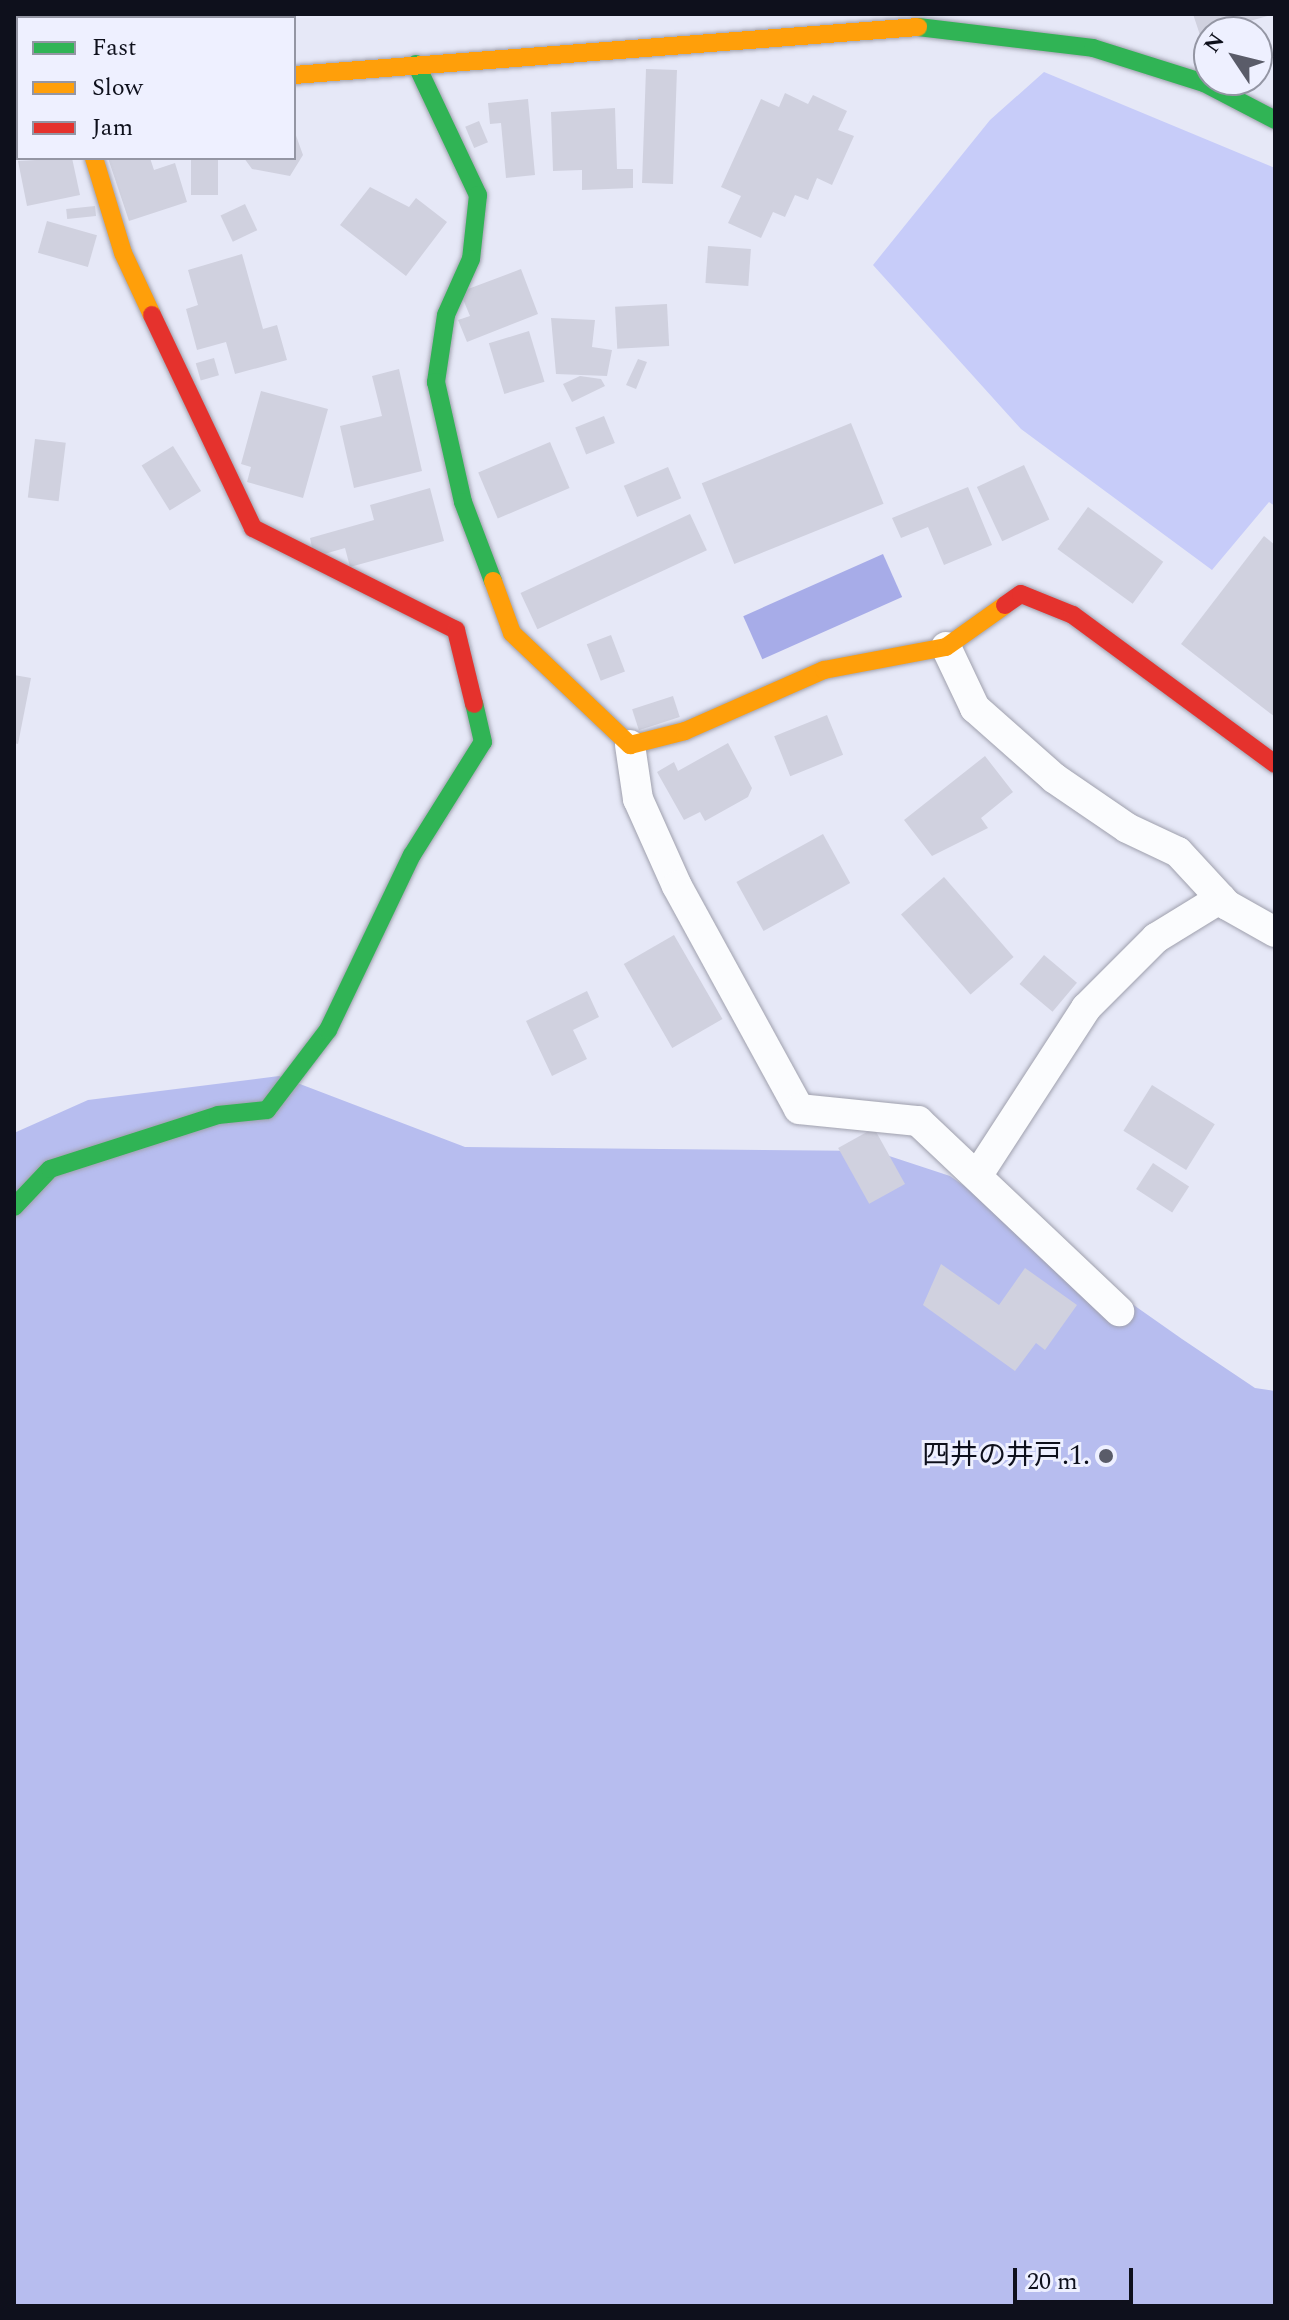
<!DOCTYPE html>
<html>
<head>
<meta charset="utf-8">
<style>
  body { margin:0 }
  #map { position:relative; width:1289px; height:2320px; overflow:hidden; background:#e6e8f7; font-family:Spectral,"Noto Sans JP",serif }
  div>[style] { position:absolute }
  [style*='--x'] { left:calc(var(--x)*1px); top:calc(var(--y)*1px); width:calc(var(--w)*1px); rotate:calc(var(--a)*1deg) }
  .green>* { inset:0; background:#c7ccf9 }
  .forest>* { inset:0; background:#b7bdef }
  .water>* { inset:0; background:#a7ace8; transform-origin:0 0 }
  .building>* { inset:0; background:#d0d1df; transform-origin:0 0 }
  .roads { filter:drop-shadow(0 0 2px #9fa0ad) drop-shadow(0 0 2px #9fa0ad) }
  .street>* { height:30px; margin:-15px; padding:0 15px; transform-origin:15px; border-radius:15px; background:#fbfcfe }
  .fast>* { height:18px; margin:-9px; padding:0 9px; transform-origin:9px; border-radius:9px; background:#30b455 }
  .slow>* { height:18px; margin:-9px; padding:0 9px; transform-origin:9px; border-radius:9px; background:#ff9f0a }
  .jam>* { height:18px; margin:-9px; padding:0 9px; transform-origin:9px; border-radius:9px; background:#e5322d }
  .dots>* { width:22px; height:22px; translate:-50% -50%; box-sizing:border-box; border:4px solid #eef0ff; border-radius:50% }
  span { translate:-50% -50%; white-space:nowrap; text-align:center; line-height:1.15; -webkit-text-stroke:6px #eef0ff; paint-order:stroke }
  .poi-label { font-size:28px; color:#0e101c }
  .right { translate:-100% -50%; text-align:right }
  .frame { position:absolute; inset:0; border:16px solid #0e101c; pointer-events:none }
  .legend { position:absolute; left:16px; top:16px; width:280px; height:144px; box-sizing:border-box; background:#eef0ff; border:2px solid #9496a4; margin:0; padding:10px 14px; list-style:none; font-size:24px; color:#0e101c }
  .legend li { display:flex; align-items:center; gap:16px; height:40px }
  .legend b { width:40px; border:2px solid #9496a4 }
  .north { position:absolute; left:1193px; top:16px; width:80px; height:80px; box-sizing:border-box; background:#eef0ff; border:2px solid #9496a4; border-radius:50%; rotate:305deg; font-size:22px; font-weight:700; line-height:32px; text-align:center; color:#0e101c }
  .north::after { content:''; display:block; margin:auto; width:28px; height:36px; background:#5a5c69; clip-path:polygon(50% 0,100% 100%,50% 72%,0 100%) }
  .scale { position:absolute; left:1013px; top:2268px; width:120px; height:36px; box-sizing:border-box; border:4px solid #0e101c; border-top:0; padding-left:10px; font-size:24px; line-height:28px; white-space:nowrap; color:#0e101c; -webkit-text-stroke:6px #eef0ff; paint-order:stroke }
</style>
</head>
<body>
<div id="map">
  <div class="green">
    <div style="clip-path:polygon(1044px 72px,1275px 168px,1275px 506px,1269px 502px,1212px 570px,1021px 429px,873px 265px,990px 120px)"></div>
  </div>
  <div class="forest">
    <div style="clip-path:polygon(279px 1076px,465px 1147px,874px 1151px,950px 1176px,1182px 1339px,1255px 1388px,1275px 1391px,1275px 2306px,14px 2306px,14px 1133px,88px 1100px)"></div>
  </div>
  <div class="water">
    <div style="left:883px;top:554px;width:47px;height:153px;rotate:66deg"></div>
  </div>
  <div class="building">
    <div style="left:72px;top:14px;width:81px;height:4px"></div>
    <div style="clip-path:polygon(1193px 14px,1271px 14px,1271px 15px,1250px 21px,1254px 32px,1200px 35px)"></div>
    <div style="left:646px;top:69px;width:31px;height:114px;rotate:2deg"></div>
    <div style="clip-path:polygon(785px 93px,808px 104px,813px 95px,847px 111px,838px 130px,854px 136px,832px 185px,817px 178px,808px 200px,795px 195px,785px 217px,773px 212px,761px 238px,728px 223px,741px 196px,721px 187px,761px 99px,779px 107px)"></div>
    <div style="clip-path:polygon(528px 99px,535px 175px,506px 178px,501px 123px,490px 124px,488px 103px)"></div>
    <div style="clip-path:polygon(615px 108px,617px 169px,633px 169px,633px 188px,582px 190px,582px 170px,553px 171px,551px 112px)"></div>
    <div style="left:479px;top:121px;width:23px;height:15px;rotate:67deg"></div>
    <div style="clip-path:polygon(294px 130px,303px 155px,290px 176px,252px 169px,244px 158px,294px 158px)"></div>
    <div style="clip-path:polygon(72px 158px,80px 195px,27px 206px,18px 161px)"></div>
    <div style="clip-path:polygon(108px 158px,150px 158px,154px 170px,175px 163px,187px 202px,129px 221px)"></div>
    <div style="left:191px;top:158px;width:27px;height:37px"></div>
    <div style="clip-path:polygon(370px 187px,409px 207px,416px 198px,447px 222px,406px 276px,340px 225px)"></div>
    <div style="left:245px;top:204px;width:29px;height:27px;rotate:65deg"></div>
    <div style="left:95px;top:206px;width:10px;height:29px;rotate:84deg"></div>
    <div style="left:47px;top:221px;width:52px;height:33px;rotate:16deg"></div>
    <div style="left:708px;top:246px;width:43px;height:37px;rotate:4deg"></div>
    <div style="clip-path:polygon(242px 254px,263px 329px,277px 325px,287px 360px,235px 374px,226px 342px,197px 350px,186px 309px,198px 305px,188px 270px)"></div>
    <div style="clip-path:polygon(521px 269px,538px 314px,467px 342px,458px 320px,470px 316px,460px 292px)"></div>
    <div style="left:667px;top:304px;width:42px;height:52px;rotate:87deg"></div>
    <div style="clip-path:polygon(551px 318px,595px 320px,592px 347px,612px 350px,607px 376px,556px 374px)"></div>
    <div style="left:529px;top:331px;width:53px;height:42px;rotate:73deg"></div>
    <div style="left:214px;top:358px;width:18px;height:19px;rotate:74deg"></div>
    <div style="clip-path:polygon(638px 359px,647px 362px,636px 389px,626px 385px)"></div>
    <div style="clip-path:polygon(399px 369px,422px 471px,354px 488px,340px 426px,382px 416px,372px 376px)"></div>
    <div style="clip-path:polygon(580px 376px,601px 379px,605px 386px,572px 402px,563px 384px)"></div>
    <div style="clip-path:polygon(261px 391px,328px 409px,303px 498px,247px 482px,251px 467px,241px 464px)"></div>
    <div style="left:604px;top:416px;width:29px;height:31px;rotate:68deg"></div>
    <div style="left:851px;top:423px;width:87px;height:161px;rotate:68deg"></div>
    <div style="left:35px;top:439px;width:31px;height:59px;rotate:7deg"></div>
    <div style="left:550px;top:442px;width:50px;height:78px;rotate:67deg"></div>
    <div style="left:173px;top:446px;width:53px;height:37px;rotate:58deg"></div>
    <div style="left:1024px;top:465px;width:60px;height:52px;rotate:65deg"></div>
    <div style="left:668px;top:467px;width:34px;height:48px;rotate:67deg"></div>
    <div style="clip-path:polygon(968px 487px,992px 545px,944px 565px,928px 527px,901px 538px,892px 518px)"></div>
    <div style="clip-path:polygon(430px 488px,444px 541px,350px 567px,345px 548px,314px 557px,310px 538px,374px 520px,370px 505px)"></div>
    <div style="left:1088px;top:507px;width:93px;height:52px;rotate:36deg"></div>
    <div style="left:690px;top:514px;width:40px;height:187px;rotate:65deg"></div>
    <div style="clip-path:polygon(1264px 536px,1275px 545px,1275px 717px,1181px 644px)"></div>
    <div style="left:611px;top:635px;width:39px;height:26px;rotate:69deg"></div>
    <div style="clip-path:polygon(14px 675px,31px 678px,18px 744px,14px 743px)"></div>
    <div style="left:673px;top:696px;width:22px;height:43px;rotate:72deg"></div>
    <div style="left:827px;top:715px;width:43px;height:57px;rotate:68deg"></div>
    <div style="clip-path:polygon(728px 743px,752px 788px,748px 797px,705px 821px,700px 812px,684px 820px,657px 772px,674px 762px,678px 771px)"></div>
    <div style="clip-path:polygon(985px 756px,1013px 792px,981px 818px,988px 828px,932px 856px,904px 820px)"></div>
    <div style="left:823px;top:834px;width:56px;height:99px;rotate:61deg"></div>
    <div style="left:944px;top:877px;width:106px;height:57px;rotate:49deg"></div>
    <div style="left:674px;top:935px;width:97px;height:58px;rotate:60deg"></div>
    <div style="left:1044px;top:955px;width:43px;height:38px;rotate:40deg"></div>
    <div style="clip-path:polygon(587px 991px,599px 1017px,573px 1030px,587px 1059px,552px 1076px,526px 1021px)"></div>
    <div style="left:1152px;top:1085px;width:74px;height:54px;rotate:32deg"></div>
    <div style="left:874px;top:1128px;width:64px;height:41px;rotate:61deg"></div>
    <div style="left:1153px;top:1163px;width:43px;height:31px;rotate:33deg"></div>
    <div style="clip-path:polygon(941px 1264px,999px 1305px,1025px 1268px,1077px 1305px,1045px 1350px,1036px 1343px,1015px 1371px,923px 1305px)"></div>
  </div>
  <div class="roads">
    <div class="street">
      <div style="--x:946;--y:647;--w:68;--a:64.6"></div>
      <div style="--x:975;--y:708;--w:106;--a:41.5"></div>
      <div style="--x:1054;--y:778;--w:88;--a:34.4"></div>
      <div style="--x:1127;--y:828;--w:56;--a:25.2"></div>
      <div style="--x:1178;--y:852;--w:72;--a:47.2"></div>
      <div style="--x:1227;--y:905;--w:55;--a:29.4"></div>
      <div style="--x:630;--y:745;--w:55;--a:81.6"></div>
      <div style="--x:638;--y:799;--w:95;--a:65.9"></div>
      <div style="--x:677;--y:886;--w:254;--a:61.3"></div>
      <div style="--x:799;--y:1109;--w:120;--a:5.8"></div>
      <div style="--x:918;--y:1121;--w:277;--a:43.4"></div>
      <div style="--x:979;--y:1173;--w:197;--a:-57"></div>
      <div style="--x:1086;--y:1008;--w:99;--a:-45"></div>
      <div style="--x:1156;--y:938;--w:76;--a:-31.6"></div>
    </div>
    <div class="fast">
      <div style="--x:918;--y:27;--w:176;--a:6.8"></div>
      <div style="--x:1093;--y:48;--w:116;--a:17.5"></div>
      <div style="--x:1204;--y:83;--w:80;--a:27.5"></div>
      <div style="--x:416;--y:64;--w:145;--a:64.7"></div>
      <div style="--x:478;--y:195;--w:64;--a:96.2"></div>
      <div style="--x:471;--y:259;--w:61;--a:114.1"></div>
      <div style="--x:446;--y:315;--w:68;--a:98.5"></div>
      <div style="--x:436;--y:382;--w:123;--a:77.3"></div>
      <div style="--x:463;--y:502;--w:85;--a:69.2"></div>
      <div style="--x:14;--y:98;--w:4;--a:0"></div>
      <div style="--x:14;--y:1207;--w:52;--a:-46.5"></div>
      <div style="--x:50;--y:1169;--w:176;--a:-17.8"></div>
      <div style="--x:218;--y:1115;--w:49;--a:-5.8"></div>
      <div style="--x:267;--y:1110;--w:101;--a:-52.7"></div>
      <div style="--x:328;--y:1030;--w:194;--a:-64.4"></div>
      <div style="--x:412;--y:855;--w:133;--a:-57.9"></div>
      <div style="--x:483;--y:742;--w:39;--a:-103"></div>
    </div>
    <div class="slow">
      <div style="--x:294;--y:75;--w:626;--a:-4.4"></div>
      <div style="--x:94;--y:158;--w:99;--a:73"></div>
      <div style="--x:123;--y:253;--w:68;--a:64.9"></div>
      <div style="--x:493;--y:581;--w:55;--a:69.9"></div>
      <div style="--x:512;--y:633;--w:163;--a:43.5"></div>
      <div style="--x:630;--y:745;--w:57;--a:-14.3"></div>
      <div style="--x:685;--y:731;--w:152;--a:-23.7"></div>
      <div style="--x:824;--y:670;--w:124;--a:-10.7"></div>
      <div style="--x:946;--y:647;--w:72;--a:-35.4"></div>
    </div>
    <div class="jam">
      <div style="--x:152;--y:315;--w:236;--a:64.6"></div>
      <div style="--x:253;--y:528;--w:227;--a:26.7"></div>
      <div style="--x:456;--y:630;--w:76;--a:76.3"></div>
      <div style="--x:1005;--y:605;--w:19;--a:-35"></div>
      <div style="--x:1021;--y:594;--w:56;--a:22"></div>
      <div style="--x:1073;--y:615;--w:251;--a:36.4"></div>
    </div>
  </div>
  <div class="dots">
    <div style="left:1106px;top:1456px;background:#5a5c69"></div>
  </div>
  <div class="poi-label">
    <span class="right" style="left:1090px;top:1456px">四井の井戸.1.</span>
  </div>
  <div class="frame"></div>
  <ul class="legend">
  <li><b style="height:10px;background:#30b455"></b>Fast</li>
  <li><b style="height:10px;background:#ff9f0a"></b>Slow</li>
  <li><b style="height:10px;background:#e5322d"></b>Jam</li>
  </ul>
  <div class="north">N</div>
  <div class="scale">20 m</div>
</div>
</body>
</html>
